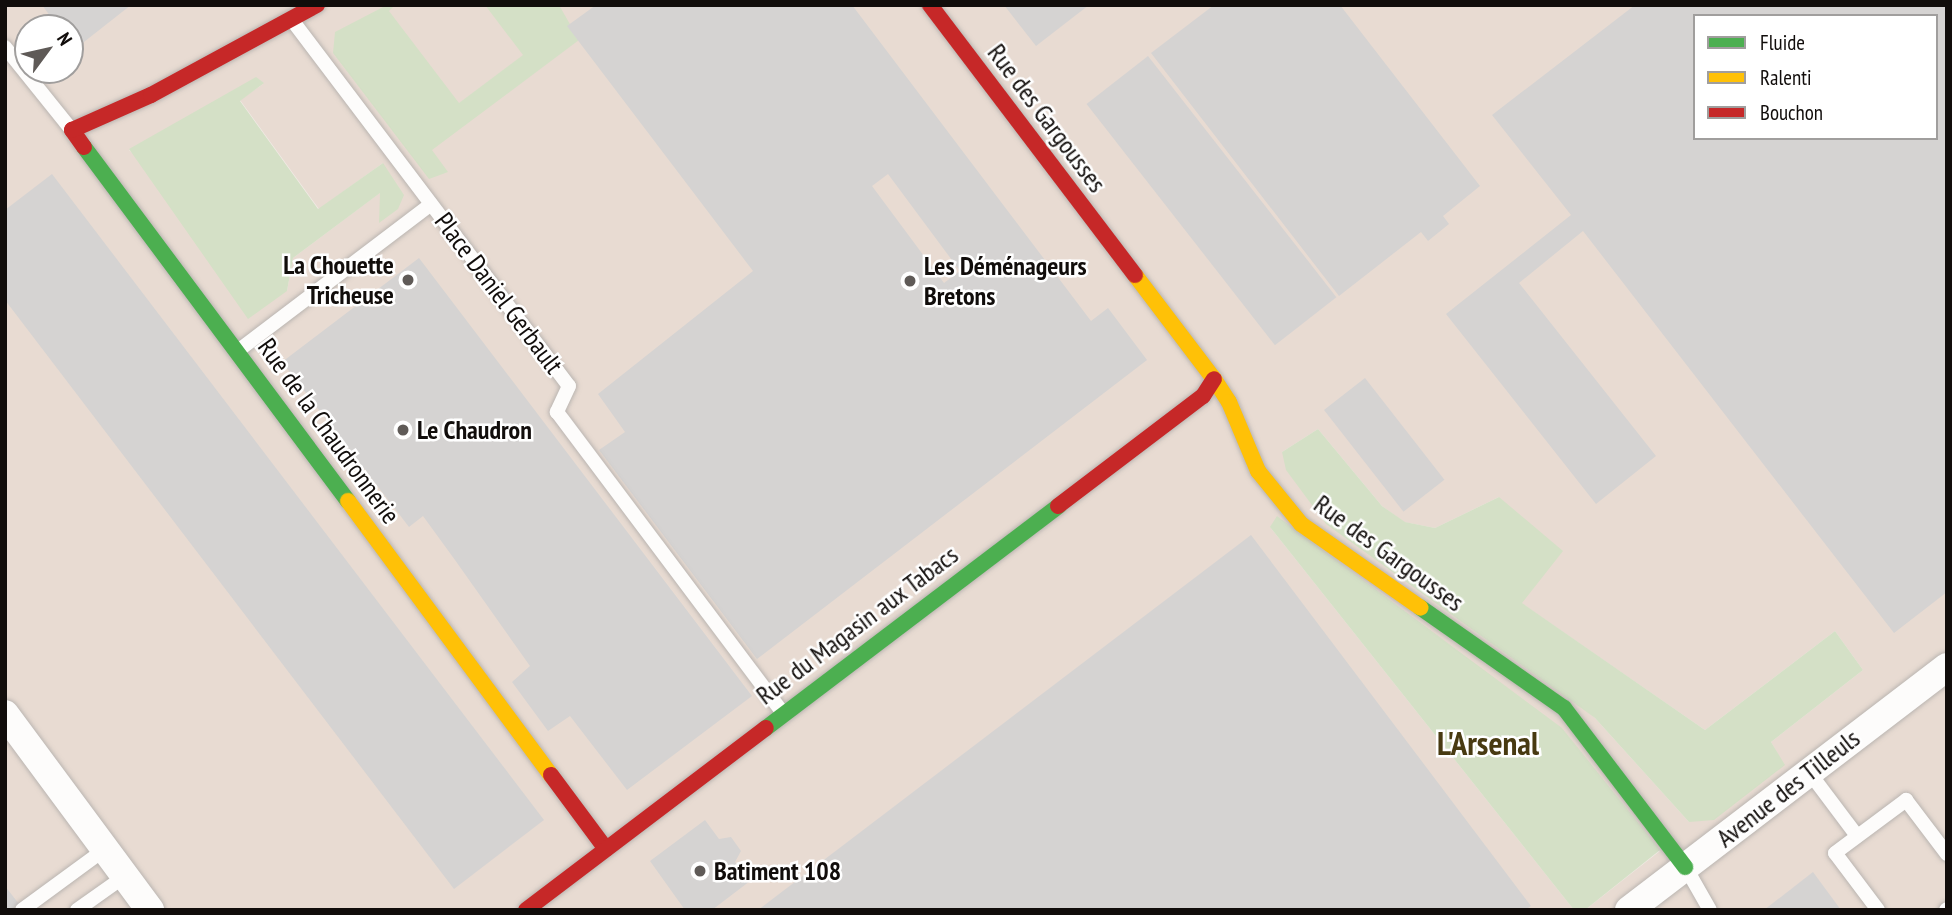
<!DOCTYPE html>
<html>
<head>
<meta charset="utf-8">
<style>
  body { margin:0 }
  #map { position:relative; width:1952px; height:915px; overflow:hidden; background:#f0eae4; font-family:"PT Sans Narrow",sans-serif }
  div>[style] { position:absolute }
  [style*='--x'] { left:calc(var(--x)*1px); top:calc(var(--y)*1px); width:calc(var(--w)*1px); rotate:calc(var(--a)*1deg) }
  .built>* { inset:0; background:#e8dbd2 }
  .green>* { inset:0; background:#d4e0c6 }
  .building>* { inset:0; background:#d5d3d2; transform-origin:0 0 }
  .roads { filter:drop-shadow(0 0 2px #bab5b1) drop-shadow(0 0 2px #bab5b1) }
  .lane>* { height:14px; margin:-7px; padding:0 7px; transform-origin:7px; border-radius:7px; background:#fdfcfb }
  .street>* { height:28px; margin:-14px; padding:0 14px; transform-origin:14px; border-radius:14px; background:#fdfcfb }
  .fast>* { height:16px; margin:-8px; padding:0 8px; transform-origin:8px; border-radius:8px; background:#4caf50 }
  .slow>* { height:16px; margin:-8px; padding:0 8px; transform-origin:8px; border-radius:8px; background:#ffc107 }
  .jam>* { height:16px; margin:-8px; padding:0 8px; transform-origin:8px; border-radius:8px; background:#c62828 }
  .dots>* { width:19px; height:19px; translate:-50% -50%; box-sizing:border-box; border:4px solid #fff; border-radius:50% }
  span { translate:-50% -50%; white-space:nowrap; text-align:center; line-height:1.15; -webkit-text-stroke:5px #fff; paint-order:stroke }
  .street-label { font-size:26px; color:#110d0b }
  .poi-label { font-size:26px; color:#110d0b; font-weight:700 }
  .right { translate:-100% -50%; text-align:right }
  .left { translate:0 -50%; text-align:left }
  .district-label { font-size:33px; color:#483a11; font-weight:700 }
  .frame { position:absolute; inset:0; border:7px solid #110d0b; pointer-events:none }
  .legend { position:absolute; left:1693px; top:14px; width:245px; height:126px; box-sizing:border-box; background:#fff; border:2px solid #a09e9d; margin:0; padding:9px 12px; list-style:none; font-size:21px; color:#110d0b }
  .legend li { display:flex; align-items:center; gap:14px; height:35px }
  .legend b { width:35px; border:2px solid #a09e9d }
  .north { position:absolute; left:14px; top:14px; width:70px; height:70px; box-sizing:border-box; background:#fff; border:2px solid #a09e9d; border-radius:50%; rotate:57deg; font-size:19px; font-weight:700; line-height:28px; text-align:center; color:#110d0b }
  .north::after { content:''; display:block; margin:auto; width:24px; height:32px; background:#5f5a57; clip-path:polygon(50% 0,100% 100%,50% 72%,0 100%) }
</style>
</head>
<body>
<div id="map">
  <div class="built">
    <div style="clip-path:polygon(evenodd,5px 5px,1947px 5px,1947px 910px,1585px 910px,1660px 851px,1270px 527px,1574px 910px,5px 910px,5px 5px,1695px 16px,1936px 16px,1936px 138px,1695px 138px,1695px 16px,5px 5px,28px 28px,70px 28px,70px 70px,28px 70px,28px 28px,5px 5px,263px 84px,240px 100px,319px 209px,383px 163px,379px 222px,381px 192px,293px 258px,287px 291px,129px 150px,263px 84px,5px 5px,1318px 429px,1382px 506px,1404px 522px,1435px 528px,1499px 497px,1521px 603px,1705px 730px,1835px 631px,1863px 670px,1771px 742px,1784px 765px,1689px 822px,1595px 718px,1282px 452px,1318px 429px)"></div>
  </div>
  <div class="green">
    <div style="clip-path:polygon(387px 5px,395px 5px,389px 11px,459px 103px,523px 55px,485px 5px,559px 5px,579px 40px,432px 150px,448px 172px,429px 179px,333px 53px,335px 32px)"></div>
    <div style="clip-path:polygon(256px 77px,264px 83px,240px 101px,318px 209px,383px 163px,404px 195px,398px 209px,379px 223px,380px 193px,293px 258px,287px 291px,248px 319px,129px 149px)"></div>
    <div style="clip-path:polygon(1318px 429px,1382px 506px,1405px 522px,1435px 528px,1499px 497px,1563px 551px,1522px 603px,1705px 730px,1835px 631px,1863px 670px,1771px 742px,1785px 765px,1714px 820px,1689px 822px,1595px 718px,1326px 524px,1286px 470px,1282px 452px)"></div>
    <div style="clip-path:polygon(1277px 516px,1562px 728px,1660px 850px,1585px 910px,1574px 910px,1270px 527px)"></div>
  </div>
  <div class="building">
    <div style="clip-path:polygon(42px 5px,131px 5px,75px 49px,70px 28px,59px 28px)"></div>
    <div style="clip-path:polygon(evenodd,596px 5px,852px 5px,1091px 321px,1108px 308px,1147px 360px,757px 659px,599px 450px,625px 432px,598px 394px,753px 271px,567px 26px,596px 5px,888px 174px,960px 271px,944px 283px,872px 186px,888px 174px)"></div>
    <div style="clip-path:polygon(1004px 5px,1089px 5px,1036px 46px)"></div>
    <div style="clip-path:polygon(1214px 5px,1340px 5px,1480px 186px,1443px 216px,1449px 224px,1428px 241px,1421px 232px,1339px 296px,1151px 53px)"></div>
    <div style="clip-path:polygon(evenodd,1635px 5px,1947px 5px,1947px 592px,1894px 633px,1583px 231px,1519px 283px,1656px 456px,1596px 504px,1446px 314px,1571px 215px,1492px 115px,1635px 5px,1695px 16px,1936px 16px,1936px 138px,1695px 138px,1695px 16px)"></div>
    <div style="left:1148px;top:56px;width:306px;height:78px;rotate:52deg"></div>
    <div style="clip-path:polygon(52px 174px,544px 820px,454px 889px,5px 300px,5px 210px)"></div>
    <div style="clip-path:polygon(419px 258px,752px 696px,627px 790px,570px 716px,548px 731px,512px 682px,530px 666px,455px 560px,423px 516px,409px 527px,282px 362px)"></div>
    <div style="left:1365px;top:378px;width:129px;height:52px;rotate:52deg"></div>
    <div style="clip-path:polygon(1251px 535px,1531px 906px,1525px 910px,758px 910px)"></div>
    <div style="clip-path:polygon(705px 820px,719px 839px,731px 837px,741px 851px,735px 862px,750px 881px,712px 910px,685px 910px,650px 861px)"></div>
    <div style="clip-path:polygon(1813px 872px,1841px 910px,1764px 910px)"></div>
    <div style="clip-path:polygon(5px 886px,19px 904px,11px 910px,5px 910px)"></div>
  </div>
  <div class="roads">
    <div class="lane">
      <div style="--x:292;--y:20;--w:459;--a:52.9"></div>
      <div style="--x:569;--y:386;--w:29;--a:115"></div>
      <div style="--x:557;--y:412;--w:375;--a:53.1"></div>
      <div style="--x:5;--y:47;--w:105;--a:51.2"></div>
      <div style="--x:239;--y:350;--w:241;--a:-37.2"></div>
      <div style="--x:1809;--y:772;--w:80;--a:53.1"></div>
      <div style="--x:1686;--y:868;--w:48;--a:60.3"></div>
      <div style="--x:22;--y:910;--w:103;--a:-36.3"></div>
      <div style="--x:77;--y:910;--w:59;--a:-35.3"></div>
      <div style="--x:1878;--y:910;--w:71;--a:-127"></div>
      <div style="--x:1835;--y:853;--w:89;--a:-36.7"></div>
      <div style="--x:1906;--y:800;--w:68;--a:52.8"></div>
      <div style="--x:1946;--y:910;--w:1;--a:-45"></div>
    </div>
    <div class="street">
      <div style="--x:5;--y:714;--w:244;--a:53.5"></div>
      <div style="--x:1629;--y:910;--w:400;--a:-37.4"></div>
    </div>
    <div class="fast">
      <div style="--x:84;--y:147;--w:442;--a:53.3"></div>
      <div style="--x:1421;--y:608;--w:174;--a:35"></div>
      <div style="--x:1564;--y:708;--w:200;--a:52.7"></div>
      <div style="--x:766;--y:728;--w:367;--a:-37.2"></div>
    </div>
    <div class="slow">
      <div style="--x:1135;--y:275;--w:131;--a:52.8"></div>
      <div style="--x:1214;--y:379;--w:27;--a:57"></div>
      <div style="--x:1229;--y:402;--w:75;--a:67.2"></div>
      <div style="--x:1258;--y:471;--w:68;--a:50.9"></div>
      <div style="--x:1301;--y:524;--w:146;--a:35"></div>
      <div style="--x:348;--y:501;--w:341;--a:53.5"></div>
    </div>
    <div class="jam">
      <div style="--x:930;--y:5;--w:339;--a:52.8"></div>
      <div style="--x:84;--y:147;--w:21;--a:-125"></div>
      <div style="--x:72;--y:130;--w:86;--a:-23.9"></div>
      <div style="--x:151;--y:95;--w:189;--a:-28.5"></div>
      <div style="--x:1058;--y:506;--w:182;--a:-37.2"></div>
      <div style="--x:1203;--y:396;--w:20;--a:-57"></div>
      <div style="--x:551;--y:775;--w:92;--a:53.4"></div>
      <div style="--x:526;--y:910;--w:301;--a:-37.2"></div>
    </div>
  </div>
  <div class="dots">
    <div style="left:408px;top:280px;background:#5f5a57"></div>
    <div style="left:910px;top:281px;background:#5f5a57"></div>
    <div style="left:403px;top:430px;background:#5f5a57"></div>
    <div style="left:700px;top:871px;background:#5f5a57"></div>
  </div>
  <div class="street-label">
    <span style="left:1047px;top:118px;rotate:53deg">Rue des Gargousses</span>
    <span style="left:499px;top:293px;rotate:53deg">Place Daniel Gerbault</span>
    <span style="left:329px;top:431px;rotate:54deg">Rue de la Chaudronnerie</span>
    <span style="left:1389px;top:553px;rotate:36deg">Rue des Gargousses</span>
    <span style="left:857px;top:625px;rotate:-37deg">Rue du Magasin aux Tabacs</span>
    <span style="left:1788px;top:788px;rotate:-38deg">Avenue des Tilleuls</span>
  </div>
  <div class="poi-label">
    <span class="right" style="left:394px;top:280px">La Chouette<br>Tricheuse</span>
    <span class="left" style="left:924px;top:281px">Les Déménageurs<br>Bretons</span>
    <span class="left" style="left:417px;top:430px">Le Chaudron</span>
    <span class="left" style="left:714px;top:871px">Batiment 108</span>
  </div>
  <div class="district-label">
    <span style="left:1488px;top:743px">L'Arsenal</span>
  </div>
  <div class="frame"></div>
  <ul class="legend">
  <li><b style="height:9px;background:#4caf50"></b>Fluide</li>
  <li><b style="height:9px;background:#ffc107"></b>Ralenti</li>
  <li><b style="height:9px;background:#c62828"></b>Bouchon</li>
  </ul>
  <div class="north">N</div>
</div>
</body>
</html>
